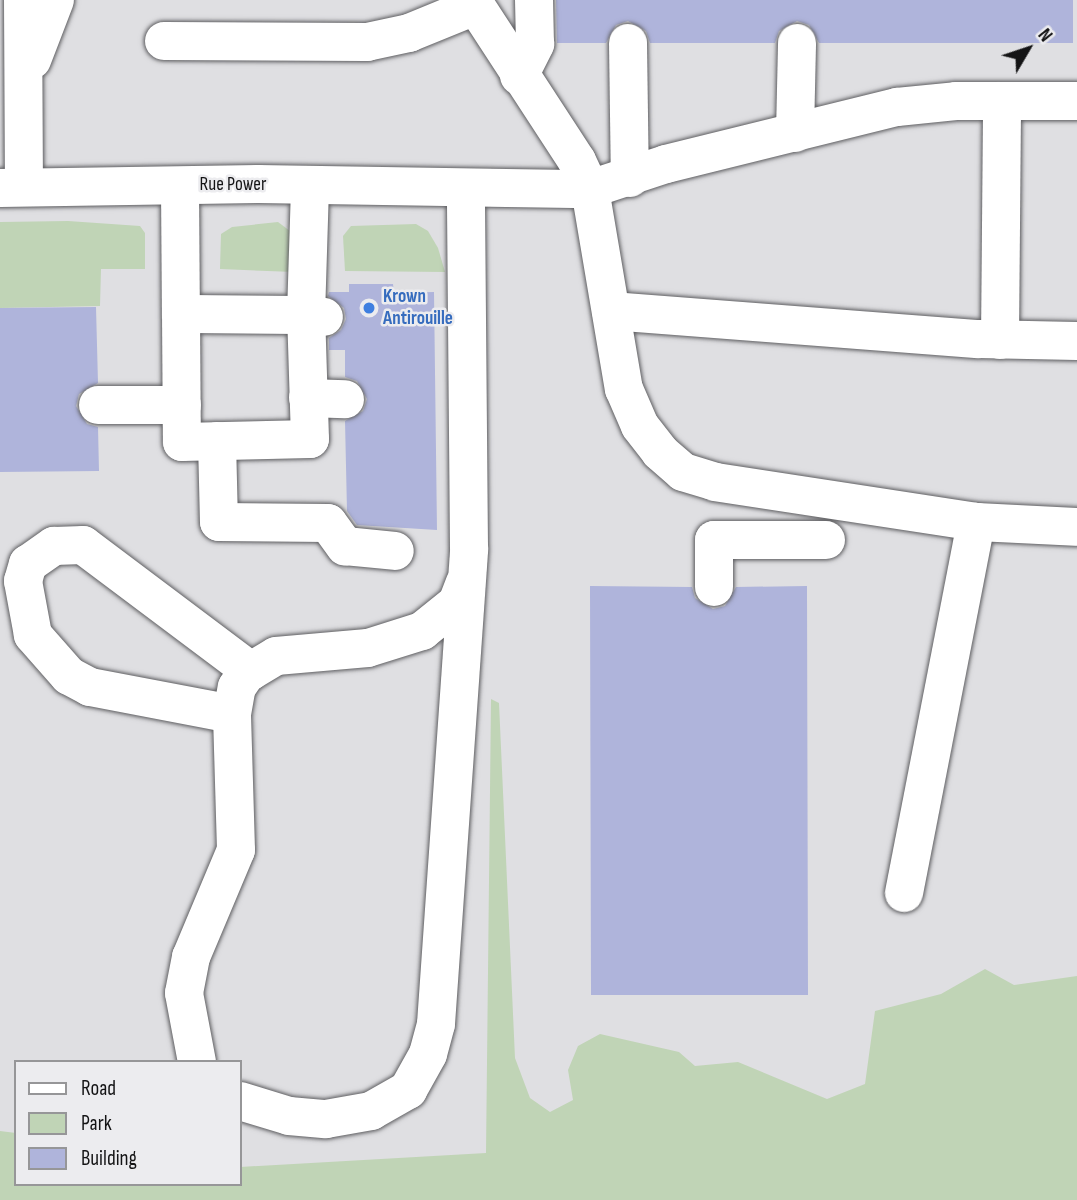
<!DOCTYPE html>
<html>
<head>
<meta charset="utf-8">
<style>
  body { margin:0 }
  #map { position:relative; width:1077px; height:1200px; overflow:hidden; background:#dfdfe2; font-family:"Sofia Sans Condensed",sans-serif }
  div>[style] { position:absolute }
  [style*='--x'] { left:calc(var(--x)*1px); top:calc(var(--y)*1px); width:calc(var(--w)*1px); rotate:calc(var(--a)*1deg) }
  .green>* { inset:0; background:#c0d4b6 }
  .building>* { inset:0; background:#afb4db }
  .roads { filter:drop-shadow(0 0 2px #5e5e61) drop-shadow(0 0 2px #5e5e61) }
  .minor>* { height:38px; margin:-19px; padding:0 19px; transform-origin:19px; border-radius:19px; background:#fff }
  .dots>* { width:19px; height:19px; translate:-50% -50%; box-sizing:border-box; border:4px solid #ececef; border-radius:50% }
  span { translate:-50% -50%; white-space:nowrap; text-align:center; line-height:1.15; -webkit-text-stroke:5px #ececef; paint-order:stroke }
  .street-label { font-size:19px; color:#141415 }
  .shop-label { font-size:19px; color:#366cbe; font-weight:700 }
  .left { translate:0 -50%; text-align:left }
  .legend { position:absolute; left:14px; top:1060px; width:228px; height:126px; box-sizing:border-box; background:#ececef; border:2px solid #969698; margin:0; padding:9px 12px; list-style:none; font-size:21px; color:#141415 }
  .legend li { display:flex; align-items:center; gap:14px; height:35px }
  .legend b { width:35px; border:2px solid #969698 }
  .north { position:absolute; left:993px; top:14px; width:70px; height:70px; -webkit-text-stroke:5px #ececef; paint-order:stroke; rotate:51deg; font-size:19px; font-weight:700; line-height:28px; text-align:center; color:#141415 }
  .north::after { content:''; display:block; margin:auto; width:24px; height:32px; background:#141415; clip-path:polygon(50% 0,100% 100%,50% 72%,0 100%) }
</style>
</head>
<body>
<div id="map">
  <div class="green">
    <div style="clip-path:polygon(68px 221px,140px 226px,145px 233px,145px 269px,101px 269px,100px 306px,0 308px,0 222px)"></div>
    <div style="clip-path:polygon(278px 222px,294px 234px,294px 272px,220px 269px,221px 234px,232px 227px)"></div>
    <div style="clip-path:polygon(416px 224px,428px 231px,438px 248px,445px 272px,345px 271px,343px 236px,351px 226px)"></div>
    <div style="clip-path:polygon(491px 699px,499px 703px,515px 1058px,530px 1098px,550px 1112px,573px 1100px,568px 1070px,578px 1046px,600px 1034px,679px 1052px,695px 1066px,738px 1062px,827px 1099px,865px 1084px,875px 1011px,941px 994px,985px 969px,1014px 985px,1077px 976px,1077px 1200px,0 1200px,0 1131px,16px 1133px,16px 1184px,240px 1184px,240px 1167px,486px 1153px)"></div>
  </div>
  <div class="building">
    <div style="clip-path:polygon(556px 0,1073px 0,1073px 43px,819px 43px,809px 25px,797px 21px,779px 31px,775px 43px,650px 43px,646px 31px,628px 21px,616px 25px,606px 43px,557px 43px)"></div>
    <div style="clip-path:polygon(349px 284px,393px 284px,394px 293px,434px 292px,437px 530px,357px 525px,347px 511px,345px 421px,363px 411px,367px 399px,357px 381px,345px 377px,345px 350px,329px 350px,329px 338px,341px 330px,346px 319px,344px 308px,328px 296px,329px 292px,349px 292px)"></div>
    <div style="clip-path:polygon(96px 307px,98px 383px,79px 394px,76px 406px,87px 424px,98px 427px,99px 471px,0 472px,0 308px)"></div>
    <div style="clip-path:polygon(590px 586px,692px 587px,695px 598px,713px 609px,725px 606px,736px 587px,807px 586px,808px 995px,591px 995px)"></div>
  </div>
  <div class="roads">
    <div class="minor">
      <div style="--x:23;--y:0;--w:187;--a:89.7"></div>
      <div style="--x:472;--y:0;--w:192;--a:56.9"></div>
      <div style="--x:577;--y:161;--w:31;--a:65"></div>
      <div style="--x:590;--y:189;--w:203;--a:80.4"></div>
      <div style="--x:624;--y:389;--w:40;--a:66.6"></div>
      <div style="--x:640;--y:426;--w:33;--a:52"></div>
      <div style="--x:660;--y:452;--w:30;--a:41"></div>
      <div style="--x:683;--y:472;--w:34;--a:17"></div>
      <div style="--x:715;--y:482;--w:264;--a:8.7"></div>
      <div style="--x:164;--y:41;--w:203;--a:0.3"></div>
      <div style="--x:367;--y:42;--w:43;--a:-12.1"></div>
      <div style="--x:409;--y:33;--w:71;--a:-22.2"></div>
      <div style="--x:628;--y:43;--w:135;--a:89.2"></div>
      <div style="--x:32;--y:60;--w:64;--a:-69"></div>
      <div style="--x:519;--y:76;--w:36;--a:-63"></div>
      <div style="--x:535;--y:44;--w:44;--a:-91.3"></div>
      <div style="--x:795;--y:133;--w:90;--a:-88.7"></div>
      <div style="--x:180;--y:186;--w:128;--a:89.6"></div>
      <div style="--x:181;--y:314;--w:125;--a:0.5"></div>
      <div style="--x:306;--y:315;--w:130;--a:-88.2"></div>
      <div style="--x:0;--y:188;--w:258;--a:-0.9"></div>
      <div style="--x:258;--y:184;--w:332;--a:0.9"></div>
      <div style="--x:590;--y:189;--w:80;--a:-18.2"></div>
      <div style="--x:666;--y:164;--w:238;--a:-13.9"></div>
      <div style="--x:897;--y:107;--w:59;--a:-5.8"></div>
      <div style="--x:956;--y:101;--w:121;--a:0"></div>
      <div style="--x:611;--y:311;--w:369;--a:4.4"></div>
      <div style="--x:979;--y:339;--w:98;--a:1.2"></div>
      <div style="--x:181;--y:314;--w:128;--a:89.6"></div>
      <div style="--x:182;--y:442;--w:128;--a:-1.3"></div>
      <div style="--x:310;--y:439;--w:124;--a:-91.8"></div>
      <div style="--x:306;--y:315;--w:18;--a:6"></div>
      <div style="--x:1000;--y:340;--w:239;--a:-89.5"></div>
      <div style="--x:308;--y:398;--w:37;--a:2"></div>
      <div style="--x:98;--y:405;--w:84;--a:0"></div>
      <div style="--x:217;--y:441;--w:81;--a:88.6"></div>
      <div style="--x:219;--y:522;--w:109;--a:0.5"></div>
      <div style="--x:328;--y:523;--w:29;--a:54"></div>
      <div style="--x:345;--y:546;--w:50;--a:5.7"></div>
      <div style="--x:714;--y:587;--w:47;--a:-90"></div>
      <div style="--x:714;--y:540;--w:112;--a:0"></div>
      <div style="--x:232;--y:714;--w:145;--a:-169.2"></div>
      <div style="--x:90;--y:687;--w:24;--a:-152"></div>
      <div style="--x:69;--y:676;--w:55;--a:-131.3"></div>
      <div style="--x:33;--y:635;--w:55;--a:-100.5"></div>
      <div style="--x:23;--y:581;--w:18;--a:-74"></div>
      <div style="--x:28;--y:564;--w:32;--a:-35"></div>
      <div style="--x:54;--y:546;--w:29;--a:-2"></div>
      <div style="--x:83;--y:545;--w:210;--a:36.9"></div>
      <div style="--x:904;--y:893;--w:378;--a:-79"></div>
      <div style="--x:976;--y:522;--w:101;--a:2.8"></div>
      <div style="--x:197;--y:1062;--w:70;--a:-100.7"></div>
      <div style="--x:184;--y:993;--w:37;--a:-79"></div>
      <div style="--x:191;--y:957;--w:116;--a:-67.2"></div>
      <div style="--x:236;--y:850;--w:136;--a:-91.7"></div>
      <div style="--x:232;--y:714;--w:27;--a:-80"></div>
      <div style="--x:237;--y:687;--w:16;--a:-55"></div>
      <div style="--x:246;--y:674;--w:35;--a:-31"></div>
      <div style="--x:276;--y:656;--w:92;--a:-5"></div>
      <div style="--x:368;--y:648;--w:57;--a:-17.5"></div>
      <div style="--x:422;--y:631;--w:45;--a:-38.7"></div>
      <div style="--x:457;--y:603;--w:22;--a:-69"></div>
      <div style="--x:240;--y:1101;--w:51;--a:17"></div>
      <div style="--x:289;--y:1116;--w:37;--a:5"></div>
      <div style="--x:326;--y:1119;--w:46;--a:-10.1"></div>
      <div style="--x:371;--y:1111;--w:43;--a:-29.6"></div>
      <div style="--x:408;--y:1090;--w:41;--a:-60.9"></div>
      <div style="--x:428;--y:1054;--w:31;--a:-75"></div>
      <div style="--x:436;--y:1024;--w:477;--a:-86"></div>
      <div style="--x:469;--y:548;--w:360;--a:-90.5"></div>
    </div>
  </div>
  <div class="dots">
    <div style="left:369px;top:308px;background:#3f7fe0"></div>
  </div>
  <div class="street-label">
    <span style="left:233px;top:185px">Rue Power</span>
  </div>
  <div class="shop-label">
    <span class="left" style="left:383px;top:308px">Krown<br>Antirouille</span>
  </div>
  <ul class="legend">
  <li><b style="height:9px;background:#fff"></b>Road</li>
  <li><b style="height:19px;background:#c0d4b6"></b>Park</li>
  <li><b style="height:19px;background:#afb4db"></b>Building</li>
  </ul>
  <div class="north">N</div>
</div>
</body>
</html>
